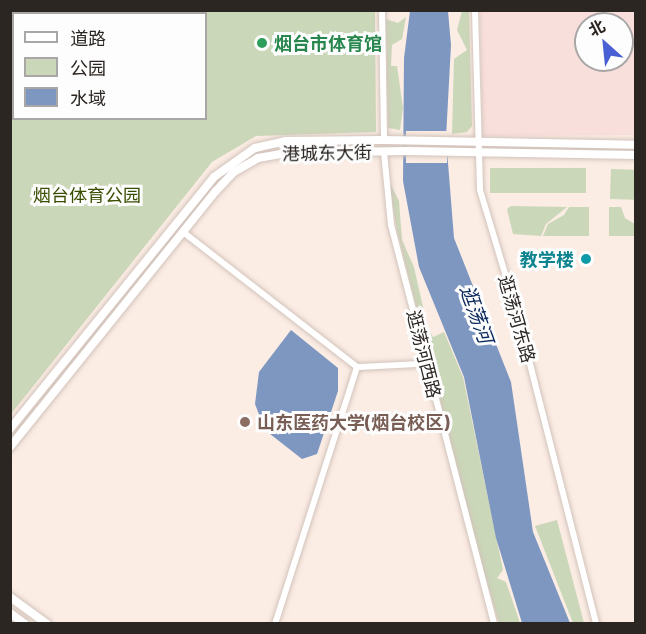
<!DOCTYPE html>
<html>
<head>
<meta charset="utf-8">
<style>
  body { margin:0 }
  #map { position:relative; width:646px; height:634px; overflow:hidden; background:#fbece4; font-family:Barlow,"Noto Sans SC",sans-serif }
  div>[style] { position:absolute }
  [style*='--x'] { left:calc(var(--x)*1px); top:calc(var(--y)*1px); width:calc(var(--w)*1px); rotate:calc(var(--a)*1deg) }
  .commercial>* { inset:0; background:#f9dfdc }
  .green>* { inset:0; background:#cbd7b9; transform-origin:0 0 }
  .water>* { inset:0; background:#7d97c1 }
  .pier>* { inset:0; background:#fbece4; transform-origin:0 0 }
  .roads { filter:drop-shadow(0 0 2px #d2c3bb) drop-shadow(0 0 2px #d2c3bb) }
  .minor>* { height:6px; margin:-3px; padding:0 3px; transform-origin:3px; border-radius:3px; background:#fff }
  .major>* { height:8px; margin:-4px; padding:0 4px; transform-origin:4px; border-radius:4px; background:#fff }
  .dots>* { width:16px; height:16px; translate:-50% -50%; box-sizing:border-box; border:3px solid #fdfdfd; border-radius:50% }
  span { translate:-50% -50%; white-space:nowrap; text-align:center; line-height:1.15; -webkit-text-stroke:6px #fdfdfd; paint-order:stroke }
  .leisure-label { font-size:18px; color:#27864d; font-weight:700 }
  .left { translate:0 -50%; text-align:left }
  .street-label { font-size:18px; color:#2c2623 }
  .park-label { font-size:18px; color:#394e00 }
  .culture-label { font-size:18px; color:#0d838f; font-weight:700 }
  .right { translate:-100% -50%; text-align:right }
  .education-label { font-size:18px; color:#785e54; font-weight:700 }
  .water-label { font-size:20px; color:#0a295c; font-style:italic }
  .frame { position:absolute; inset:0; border:12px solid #2c2623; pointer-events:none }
  .legend { position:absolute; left:12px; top:12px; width:195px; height:108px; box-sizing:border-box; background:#fdfdfd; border:2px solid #a9a7a6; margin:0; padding:8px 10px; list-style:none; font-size:18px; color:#2c2623 }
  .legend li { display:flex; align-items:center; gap:12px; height:30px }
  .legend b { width:30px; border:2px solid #a9a7a6 }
  .north { position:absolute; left:574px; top:12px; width:60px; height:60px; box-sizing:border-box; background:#fdfdfd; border:2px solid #a9a7a6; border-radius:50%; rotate:333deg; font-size:16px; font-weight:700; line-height:24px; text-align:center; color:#2c2623 }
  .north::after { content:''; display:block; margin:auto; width:21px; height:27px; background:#4960d4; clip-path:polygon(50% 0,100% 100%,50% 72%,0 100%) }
</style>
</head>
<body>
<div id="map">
  <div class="commercial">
    <div style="clip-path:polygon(evenodd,480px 11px,635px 11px,635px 135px,483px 136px,480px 11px,586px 24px,622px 24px,622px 60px,586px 60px,586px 24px)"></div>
  </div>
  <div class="green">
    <div style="clip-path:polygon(evenodd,11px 11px,375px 11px,376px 132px,256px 136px,212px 162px,11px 414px,11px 11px,14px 14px,206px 14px,206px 118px,14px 118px,14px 14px)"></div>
    <div style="clip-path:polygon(462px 11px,469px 11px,472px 126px,467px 132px,452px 134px,454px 59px,467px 50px,457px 30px)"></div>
    <div style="clip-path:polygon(406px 17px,402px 39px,392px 45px,391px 66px,397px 66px,403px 108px,400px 130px,388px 128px,386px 19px,398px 23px)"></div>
    <div style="left:490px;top:168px;width:96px;height:25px"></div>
    <div style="left:611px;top:169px;width:24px;height:30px;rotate:2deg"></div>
    <div style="clip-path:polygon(388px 179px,399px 201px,402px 240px,414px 267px,427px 325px,433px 337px,444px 332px,463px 377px,503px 570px,497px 578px,506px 582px,520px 623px,499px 623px,484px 573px,397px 231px)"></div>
    <div style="clip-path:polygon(511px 206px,567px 207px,546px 224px,541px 236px,513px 234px,507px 209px)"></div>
    <div style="clip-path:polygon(569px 207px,589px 207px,589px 236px,543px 236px,548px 224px,564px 215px)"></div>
    <div style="clip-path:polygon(609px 207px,621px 207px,625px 218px,635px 224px,635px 236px,609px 236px)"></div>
    <div style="clip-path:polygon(557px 520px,584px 623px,573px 623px,535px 526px)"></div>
  </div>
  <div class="water">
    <div style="clip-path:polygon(410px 11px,448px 11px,451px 45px,446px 138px,454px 238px,511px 382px,533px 532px,570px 623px,522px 623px,496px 538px,464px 377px,419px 267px,403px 181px,404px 58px)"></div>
    <div style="clip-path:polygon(291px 330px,338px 368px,338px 391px,317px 454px,302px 459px,265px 430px,255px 404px,259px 372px)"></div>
  </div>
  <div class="pier">
    <div style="left:406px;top:131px;width:41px;height:32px"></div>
  </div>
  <div class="roads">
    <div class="minor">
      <div style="--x:382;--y:10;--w:130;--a:89.1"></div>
      <div style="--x:475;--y:10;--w:180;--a:88.4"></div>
      <div style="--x:480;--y:190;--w:133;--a:73.3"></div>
      <div style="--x:518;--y:317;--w:317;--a:75.7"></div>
      <div style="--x:76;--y:14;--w:7;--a:-34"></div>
      <div style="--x:10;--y:46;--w:4;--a:-14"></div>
      <div style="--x:384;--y:152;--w:73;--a:84.5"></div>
      <div style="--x:391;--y:225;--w:412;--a:75.5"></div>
      <div style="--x:183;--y:232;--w:220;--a:37.8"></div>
      <div style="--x:275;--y:624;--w:270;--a:-72.3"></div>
      <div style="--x:357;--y:367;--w:61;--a:-2.8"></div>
    </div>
    <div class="major">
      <div style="--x:10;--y:429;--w:324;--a:-51"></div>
      <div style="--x:214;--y:177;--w:50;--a:-35.3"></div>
      <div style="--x:255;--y:148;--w:31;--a:-13"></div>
      <div style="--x:285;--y:141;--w:99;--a:-0.6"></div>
      <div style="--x:384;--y:140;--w:252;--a:1.1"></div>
      <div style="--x:10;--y:447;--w:329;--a:-51.2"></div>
      <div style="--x:216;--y:191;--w:26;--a:-47"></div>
      <div style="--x:234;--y:172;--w:28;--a:-30"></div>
      <div style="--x:258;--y:158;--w:29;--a:-10"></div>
      <div style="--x:287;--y:153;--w:120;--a:-1"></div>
      <div style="--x:407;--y:151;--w:229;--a:1"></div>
      <div style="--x:10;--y:597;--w:46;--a:36.1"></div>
      <div style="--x:10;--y:613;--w:19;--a:36"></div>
    </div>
  </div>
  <div class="dots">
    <div style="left:262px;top:43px;background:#2e9e5b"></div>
    <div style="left:586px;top:259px;background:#0f9aa8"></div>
    <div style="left:245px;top:422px;background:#8d6e63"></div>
  </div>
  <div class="leisure-label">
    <span class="left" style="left:274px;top:43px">烟台市体育馆</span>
  </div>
  <div class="street-label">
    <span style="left:327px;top:153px;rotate:-1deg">港城东大街</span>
    <span style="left:517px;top:319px;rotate:74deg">逛荡河东路</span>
    <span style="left:424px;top:354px;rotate:76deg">逛荡河西路</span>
  </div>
  <div class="park-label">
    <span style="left:87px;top:195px">烟台体育公园</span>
  </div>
  <div class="culture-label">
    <span class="right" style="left:574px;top:259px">教学楼</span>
  </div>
  <div class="education-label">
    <span class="left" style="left:257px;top:422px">山东医药大学(烟台校区)</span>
  </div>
  <div class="water-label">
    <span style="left:477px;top:314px;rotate:70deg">逛荡河</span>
  </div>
  <div class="frame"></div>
  <ul class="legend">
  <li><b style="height:8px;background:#fff"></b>道路</li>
  <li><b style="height:16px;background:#cbd7b9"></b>公园</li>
  <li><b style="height:16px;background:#7d97c1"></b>水域</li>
  </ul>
  <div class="north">北</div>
</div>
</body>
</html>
